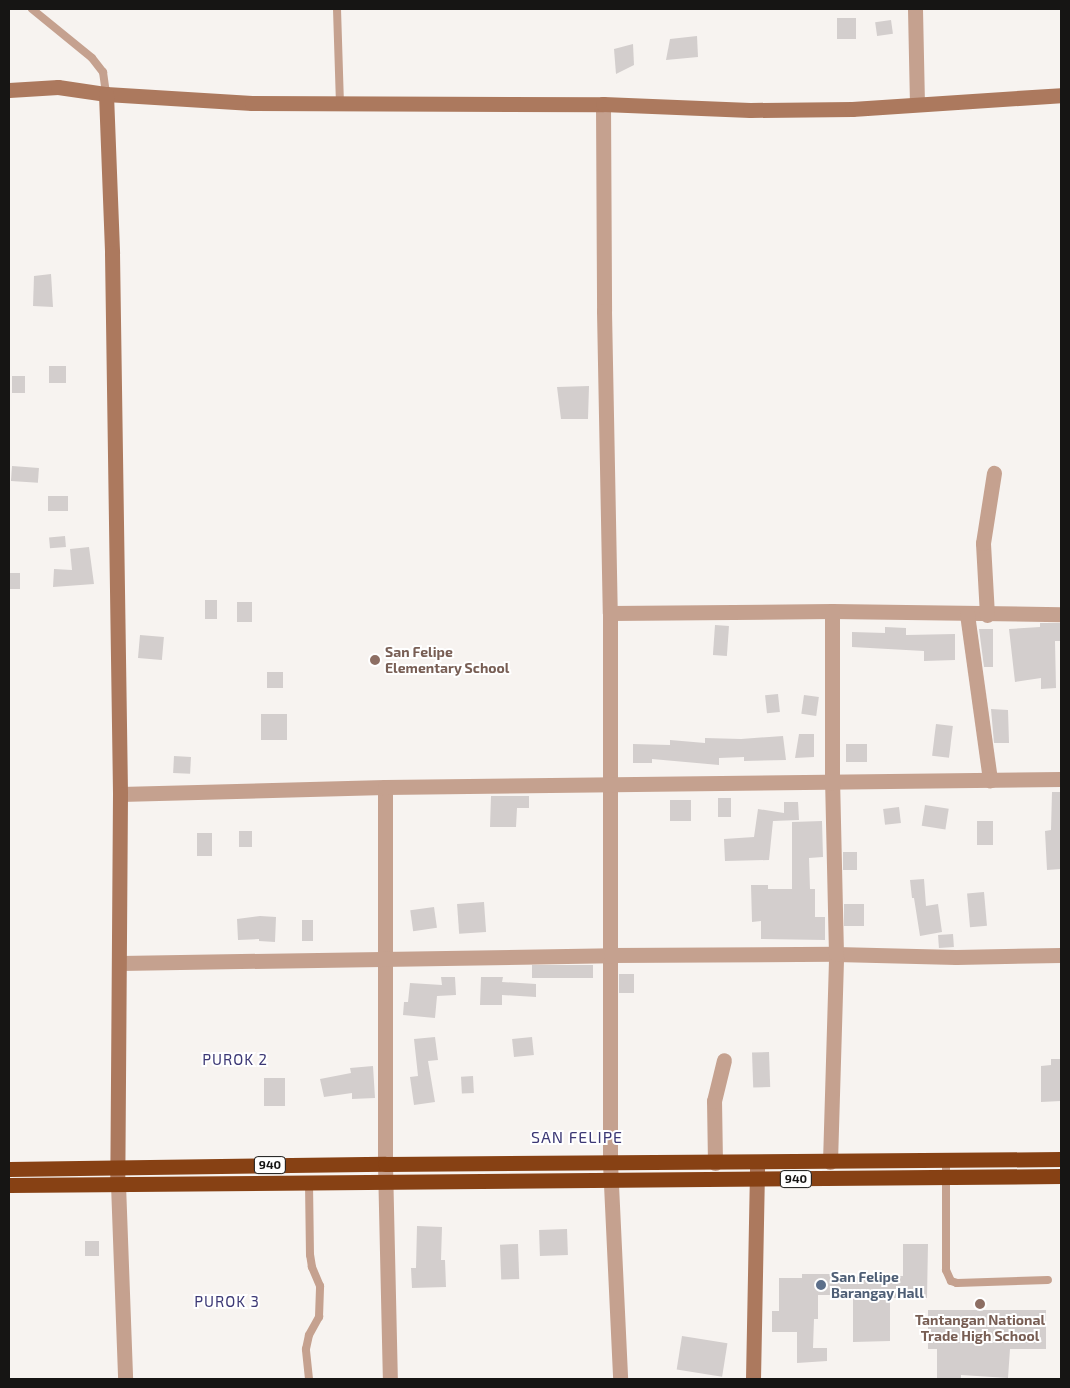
<!DOCTYPE html>
<html>
<head>
<meta charset="utf-8">
<style>
  body { margin:0 }
  #map { position:relative; width:1070px; height:1388px; overflow:hidden; background:#f7f3f0; font-family:"Exo 2",sans-serif }
  div>[style] { position:absolute }
  [style*='--x'] { left:calc(var(--x)*1px); top:calc(var(--y)*1px); width:calc(var(--w)*1px); rotate:calc(var(--a)*1deg) }
  .building>* { inset:0; background:#d3cecd; transform-origin:0 0 }
  .lane>* { height:8px; margin:-4px; padding:0 4px; transform-origin:4px; border-radius:4px; background:#c5a18f }
  .street>* { height:15px; margin:-7.5px; padding:0 7.5px; transform-origin:7.5px; border-radius:7.5px; background:#c5a18f }
  .secondary>* { height:15px; margin:-7.5px; padding:0 7.5px; transform-origin:7.5px; border-radius:7.5px; background:#ac795e }
  .highway>* { height:15px; margin:-7.5px; padding:0 7.5px; transform-origin:7.5px; border-radius:7.5px; background:#874114 }
  .dots>* { width:14px; height:14px; translate:-50% -50%; box-sizing:border-box; border:2px solid #fff; border-radius:50% }
  span { translate:-50% -50%; white-space:nowrap; text-align:center; line-height:1.15; -webkit-text-stroke:4px #fff; paint-order:stroke }
  .shield-label span { padding:1px 4px; background:#fff; border:1px solid; border-radius:4px; -webkit-text-stroke-width:0 }
  .shield-label { font-size:12px; color:#161514; font-weight:700 }
  .education-label { font-size:14px; color:#785e54; font-weight:700 }
  .left { translate:0 -50%; text-align:left }
  .service-label { font-size:14px; color:#4e5e75; font-weight:700 }
  .neighbourhood-label { font-size:15px; color:#3c3875; letter-spacing:1px }
  .quarter-label { font-size:16px; color:#3c3875; letter-spacing:1px }
  .frame { position:absolute; inset:0; border:10px solid #161514; pointer-events:none }
</style>
</head>
<body>
<div id="map">
  <div class="building">
    <div style="left:837px;top:18px;width:19px;height:21px"></div>
    <div style="left:891px;top:20px;width:14px;height:16px;rotate:82deg"></div>
    <div style="clip-path:polygon(697px 36px,698px 57px,666px 60px,670px 39px)"></div>
    <div style="clip-path:polygon(633px 44px,634px 65px,616px 74px,614px 49px)"></div>
    <div style="clip-path:polygon(51px 274px,53px 307px,33px 306px,34px 276px)"></div>
    <div style="left:66px;top:366px;width:17px;height:17px;rotate:90deg"></div>
    <div style="left:12px;top:376px;width:13px;height:17px"></div>
    <div style="clip-path:polygon(589px 386px,588px 419px,561px 419px,557px 387px)"></div>
    <div style="left:12px;top:466px;width:27px;height:15px;rotate:4deg"></div>
    <div style="left:48px;top:496px;width:20px;height:15px"></div>
    <div style="left:65px;top:536px;width:11px;height:16px;rotate:85deg"></div>
    <div style="clip-path:polygon(89px 547px,94px 584px,53px 587px,54px 569px,72px 570px,70px 549px)"></div>
    <div style="left:9px;top:573px;width:11px;height:16px"></div>
    <div style="left:205px;top:600px;width:12px;height:19px"></div>
    <div style="left:237px;top:602px;width:15px;height:20px"></div>
    <div style="clip-path:polygon(1040px 623px,1061px 623px,1061px 641px,1055px 641px,1056px 688px,1041px 689px,1041px 678px,1015px 682px,1009px 629px,1040px 627px)"></div>
    <div style="left:715px;top:625px;width:14px;height:30px;rotate:4deg"></div>
    <div style="clip-path:polygon(885px 627px,906px 628px,906px 635px,955px 634px,955px 660px,924px 661px,924px 651px,852px 647px,852px 632px,885px 633px)"></div>
    <div style="clip-path:polygon(979px 629px,993px 629px,993px 667px,984px 667px)"></div>
    <div style="left:140px;top:635px;width:24px;height:23px;rotate:5deg"></div>
    <div style="left:267px;top:672px;width:16px;height:16px"></div>
    <div style="left:778px;top:694px;width:18px;height:13px;rotate:84deg"></div>
    <div style="left:804px;top:695px;width:15px;height:19px;rotate:8deg"></div>
    <div style="clip-path:polygon(991px 709px,1008px 710px,1009px 743px,994px 743px)"></div>
    <div style="left:261px;top:714px;width:26px;height:26px"></div>
    <div style="left:936px;top:724px;width:17px;height:32px;rotate:7deg"></div>
    <div style="clip-path:polygon(799px 734px,814px 734px,814px 757px,795px 758px)"></div>
    <div style="clip-path:polygon(783px 736px,786px 760px,744px 761px,744px 757px,719px 758px,719px 765px,652px 759px,652px 763px,633px 763px,633px 744px,670px 745px,670px 740px,705px 743px,705px 738px,741px 739px)"></div>
    <div style="left:846px;top:744px;width:21px;height:18px"></div>
    <div style="left:174px;top:756px;width:17px;height:17px;rotate:3deg"></div>
    <div style="clip-path:polygon(1052px 792px,1061px 792px,1061px 869px,1047px 870px,1045px 831px,1051px 830px)"></div>
    <div style="clip-path:polygon(491px 796px,529px 796px,529px 808px,517px 808px,516px 827px,490px 827px)"></div>
    <div style="left:718px;top:798px;width:13px;height:19px"></div>
    <div style="left:670px;top:800px;width:21px;height:21px"></div>
    <div style="clip-path:polygon(784px 802px,798px 802px,799px 820px,773px 821px,769px 860px,725px 861px,724px 839px,754px 837px,758px 809px,784px 813px)"></div>
    <div style="left:925px;top:805px;width:24px;height:21px;rotate:9deg"></div>
    <div style="left:899px;top:807px;width:16px;height:16px;rotate:83deg"></div>
    <div style="clip-path:polygon(822px 821px,823px 857px,809px 858px,810px 889px,815px 889px,815px 917px,825px 917px,825px 940px,761px 939px,761px 921px,752px 922px,751px 885px,768px 885px,768px 889px,792px 889px,792px 822px)"></div>
    <div style="left:977px;top:821px;width:16px;height:24px"></div>
    <div style="left:252px;top:831px;width:16px;height:13px;rotate:90deg"></div>
    <div style="left:197px;top:833px;width:15px;height:23px"></div>
    <div style="left:843px;top:852px;width:14px;height:18px"></div>
    <div style="clip-path:polygon(924px 879px,926px 906px,938px 904px,942px 932px,920px 936px,914px 898px,912px 898px,910px 880px)"></div>
    <div style="left:984px;top:892px;width:34px;height:17px;rotate:85deg"></div>
    <div style="left:484px;top:902px;width:30px;height:27px;rotate:86deg"></div>
    <div style="left:844px;top:904px;width:20px;height:22px"></div>
    <div style="left:434px;top:907px;width:21px;height:24px;rotate:82deg"></div>
    <div style="clip-path:polygon(260px 916px,276px 917px,275px 942px,259px 941px,259px 939px,238px 940px,237px 919px)"></div>
    <div style="left:302px;top:920px;width:11px;height:21px"></div>
    <div style="left:953px;top:934px;width:13px;height:15px;rotate:86deg"></div>
    <div style="left:593px;top:965px;width:13px;height:61px;rotate:90deg"></div>
    <div style="left:619px;top:974px;width:15px;height:19px"></div>
    <div style="clip-path:polygon(441px 977px,455px 977px,456px 995px,437px 996px,435px 1018px,403px 1015px,404px 1002px,408px 1002px,410px 983px,442px 985px)"></div>
    <div style="clip-path:polygon(481px 977px,503px 977px,502px 982px,536px 984px,536px 997px,502px 995px,502px 1005px,480px 1005px)"></div>
    <div style="clip-path:polygon(435px 1037px,438px 1060px,428px 1061px,435px 1102px,414px 1105px,410px 1077px,418px 1076px,414px 1039px)"></div>
    <div style="left:532px;top:1037px;width:18px;height:20px;rotate:84deg"></div>
    <div style="left:769px;top:1052px;width:35px;height:17px;rotate:88deg"></div>
    <div style="clip-path:polygon(1051px 1059px,1061px 1059px,1061px 1101px,1041px 1102px,1041px 1066px,1051px 1065px)"></div>
    <div style="clip-path:polygon(373px 1066px,375px 1098px,352px 1099px,352px 1093px,324px 1097px,320px 1079px,351px 1073px,350px 1068px)"></div>
    <div style="left:473px;top:1076px;width:17px;height:12px;rotate:87deg"></div>
    <div style="left:264px;top:1078px;width:21px;height:28px"></div>
    <div style="clip-path:polygon(417px 1226px,442px 1227px,441px 1260px,445px 1260px,446px 1287px,412px 1288px,411px 1268px,416px 1268px)"></div>
    <div style="left:567px;top:1229px;width:26px;height:28px;rotate:88deg"></div>
    <div style="left:99px;top:1241px;width:15px;height:14px;rotate:90deg"></div>
    <div style="left:518px;top:1244px;width:35px;height:18px;rotate:88deg"></div>
    <div style="clip-path:polygon(903px 1244px,928px 1244px,927px 1298px,890px 1298px,890px 1341px,853px 1342px,853px 1295px,818px 1295px,818px 1319px,814px 1319px,813px 1348px,827px 1348px,827px 1361px,797px 1363px,797px 1332px,772px 1332px,772px 1311px,779px 1311px,779px 1278px,802px 1278px,802px 1274px,841px 1274px,841px 1277px,903px 1276px)"></div>
    <div style="clip-path:polygon(928px 1310px,1046px 1310px,1046px 1349px,1010px 1349px,1008px 1378px,961px 1375px,961px 1379px,937px 1379px,937px 1349px,928px 1349px)"></div>
    <div style="left:682px;top:1336px;width:46px;height:34px;rotate:9deg"></div>
  </div>
  <div class="lane">
    <div style="--x:32;--y:9;--w:77;--a:39.2"></div>
    <div style="--x:92;--y:58;--w:18;--a:52"></div>
    <div style="--x:103;--y:72;--w:22;--a:82"></div>
    <div style="--x:337;--y:9;--w:95;--a:88.2"></div>
    <div style="--x:946;--y:1161;--w:109;--a:90"></div>
    <div style="--x:946;--y:1270;--w:12;--a:66"></div>
    <div style="--x:951;--y:1281;--w:6;--a:18"></div>
    <div style="--x:957;--y:1283;--w:91;--a:-1.9"></div>
    <div style="--x:309;--y:1379;--w:30;--a:-96"></div>
    <div style="--x:306;--y:1349;--w:14;--a:-78"></div>
    <div style="--x:309;--y:1335;--w:21;--a:-61"></div>
    <div style="--x:319;--y:1317;--w:31;--a:-88"></div>
    <div style="--x:320;--y:1286;--w:21;--a:-113"></div>
    <div style="--x:312;--y:1267;--w:12;--a:-99"></div>
    <div style="--x:310;--y:1255;--w:72;--a:-90.8"></div>
  </div>
  <div class="street">
    <div style="--x:915;--y:9;--w:94;--a:88.8"></div>
    <div style="--x:603;--y:104;--w:207;--a:89.7"></div>
    <div style="--x:604;--y:311;--w:302;--a:88.9"></div>
    <div style="--x:610;--y:613;--w:550;--a:90"></div>
    <div style="--x:610;--y:1163;--w:216;--a:87.3"></div>
    <div style="--x:610;--y:613;--w:222;--a:-0.5"></div>
    <div style="--x:832;--y:611;--w:229;--a:0.8"></div>
    <div style="--x:967;--y:614;--w:168;--a:82.1"></div>
    <div style="--x:987;--y:615;--w:72;--a:-93.2"></div>
    <div style="--x:983;--y:543;--w:71;--a:-81.1"></div>
    <div style="--x:385;--y:787;--w:377;--a:90"></div>
    <div style="--x:385;--y:1164;--w:215;--a:88.7"></div>
    <div style="--x:120;--y:794;--w:265;--a:-1.5"></div>
    <div style="--x:385;--y:787;--w:676;--a:-0.68"></div>
    <div style="--x:120;--y:963;--w:491;--a:-0.9"></div>
    <div style="--x:611;--y:955;--w:225;--a:-0.3"></div>
    <div style="--x:836;--y:954;--w:120;--a:1.4"></div>
    <div style="--x:956;--y:957;--w:105;--a:-1.1"></div>
    <div style="--x:830;--y:1162;--w:208;--a:-88.3"></div>
    <div style="--x:836;--y:954;--w:171;--a:-91.3"></div>
    <div style="--x:832;--y:783;--w:172;--a:-90"></div>
    <div style="--x:715;--y:1163;--w:62;--a:-90.9"></div>
    <div style="--x:714;--y:1101;--w:42;--a:-76.3"></div>
    <div style="--x:118;--y:1184;--w:195;--a:87.9"></div>
  </div>
  <div class="secondary">
    <div style="--x:9;--y:90;--w:49;--a:-3.5"></div>
    <div style="--x:58;--y:87;--w:49;--a:8.3"></div>
    <div style="--x:106;--y:94;--w:146;--a:3.5"></div>
    <div style="--x:252;--y:103;--w:351;--a:0.2"></div>
    <div style="--x:603;--y:104;--w:147;--a:2.3"></div>
    <div style="--x:750;--y:110;--w:102;--a:-0.6"></div>
    <div style="--x:852;--y:109;--w:209;--a:-3.8"></div>
    <div style="--x:106;--y:94;--w:159;--a:87.8"></div>
    <div style="--x:112;--y:253;--w:541;--a:89.15"></div>
    <div style="--x:120;--y:794;--w:386;--a:90.4"></div>
    <div style="--x:753;--y:1379;--w:216;--a:-88.9"></div>
  </div>
  <div class="highway">
    <div style="--x:9;--y:1169;--w:376;--a:-0.8"></div>
    <div style="--x:385;--y:1164;--w:676;--a:-0.42"></div>
    <div style="--x:9;--y:1185;--w:1052;--a:-0.49"></div>
  </div>
  <div class="dots">
    <div style="left:375px;top:660px;background:#8d6e63"></div>
    <div style="left:821px;top:1285px;background:#5c6f8a"></div>
    <div style="left:980px;top:1304px;background:#8d6e63"></div>
  </div>
  <div class="shield-label">
    <span style="left:270px;top:1165px">940</span>
    <span style="left:796px;top:1179px">940</span>
  </div>
  <div class="education-label">
    <span class="left" style="left:385px;top:660px">San Felipe<br>Elementary School</span>
    <span style="left:980px;top:1328px">Tantangan National<br>Trade High School</span>
  </div>
  <div class="service-label">
    <span class="left" style="left:831px;top:1285px">San Felipe<br>Barangay Hall</span>
  </div>
  <div class="neighbourhood-label">
    <span style="left:235px;top:1060px">PUROK 2</span>
    <span style="left:227px;top:1302px">PUROK 3</span>
  </div>
  <div class="quarter-label">
    <span style="left:577px;top:1137px">SAN FELIPE</span>
  </div>
  <div class="frame"></div>
</div>
</body>
</html>
